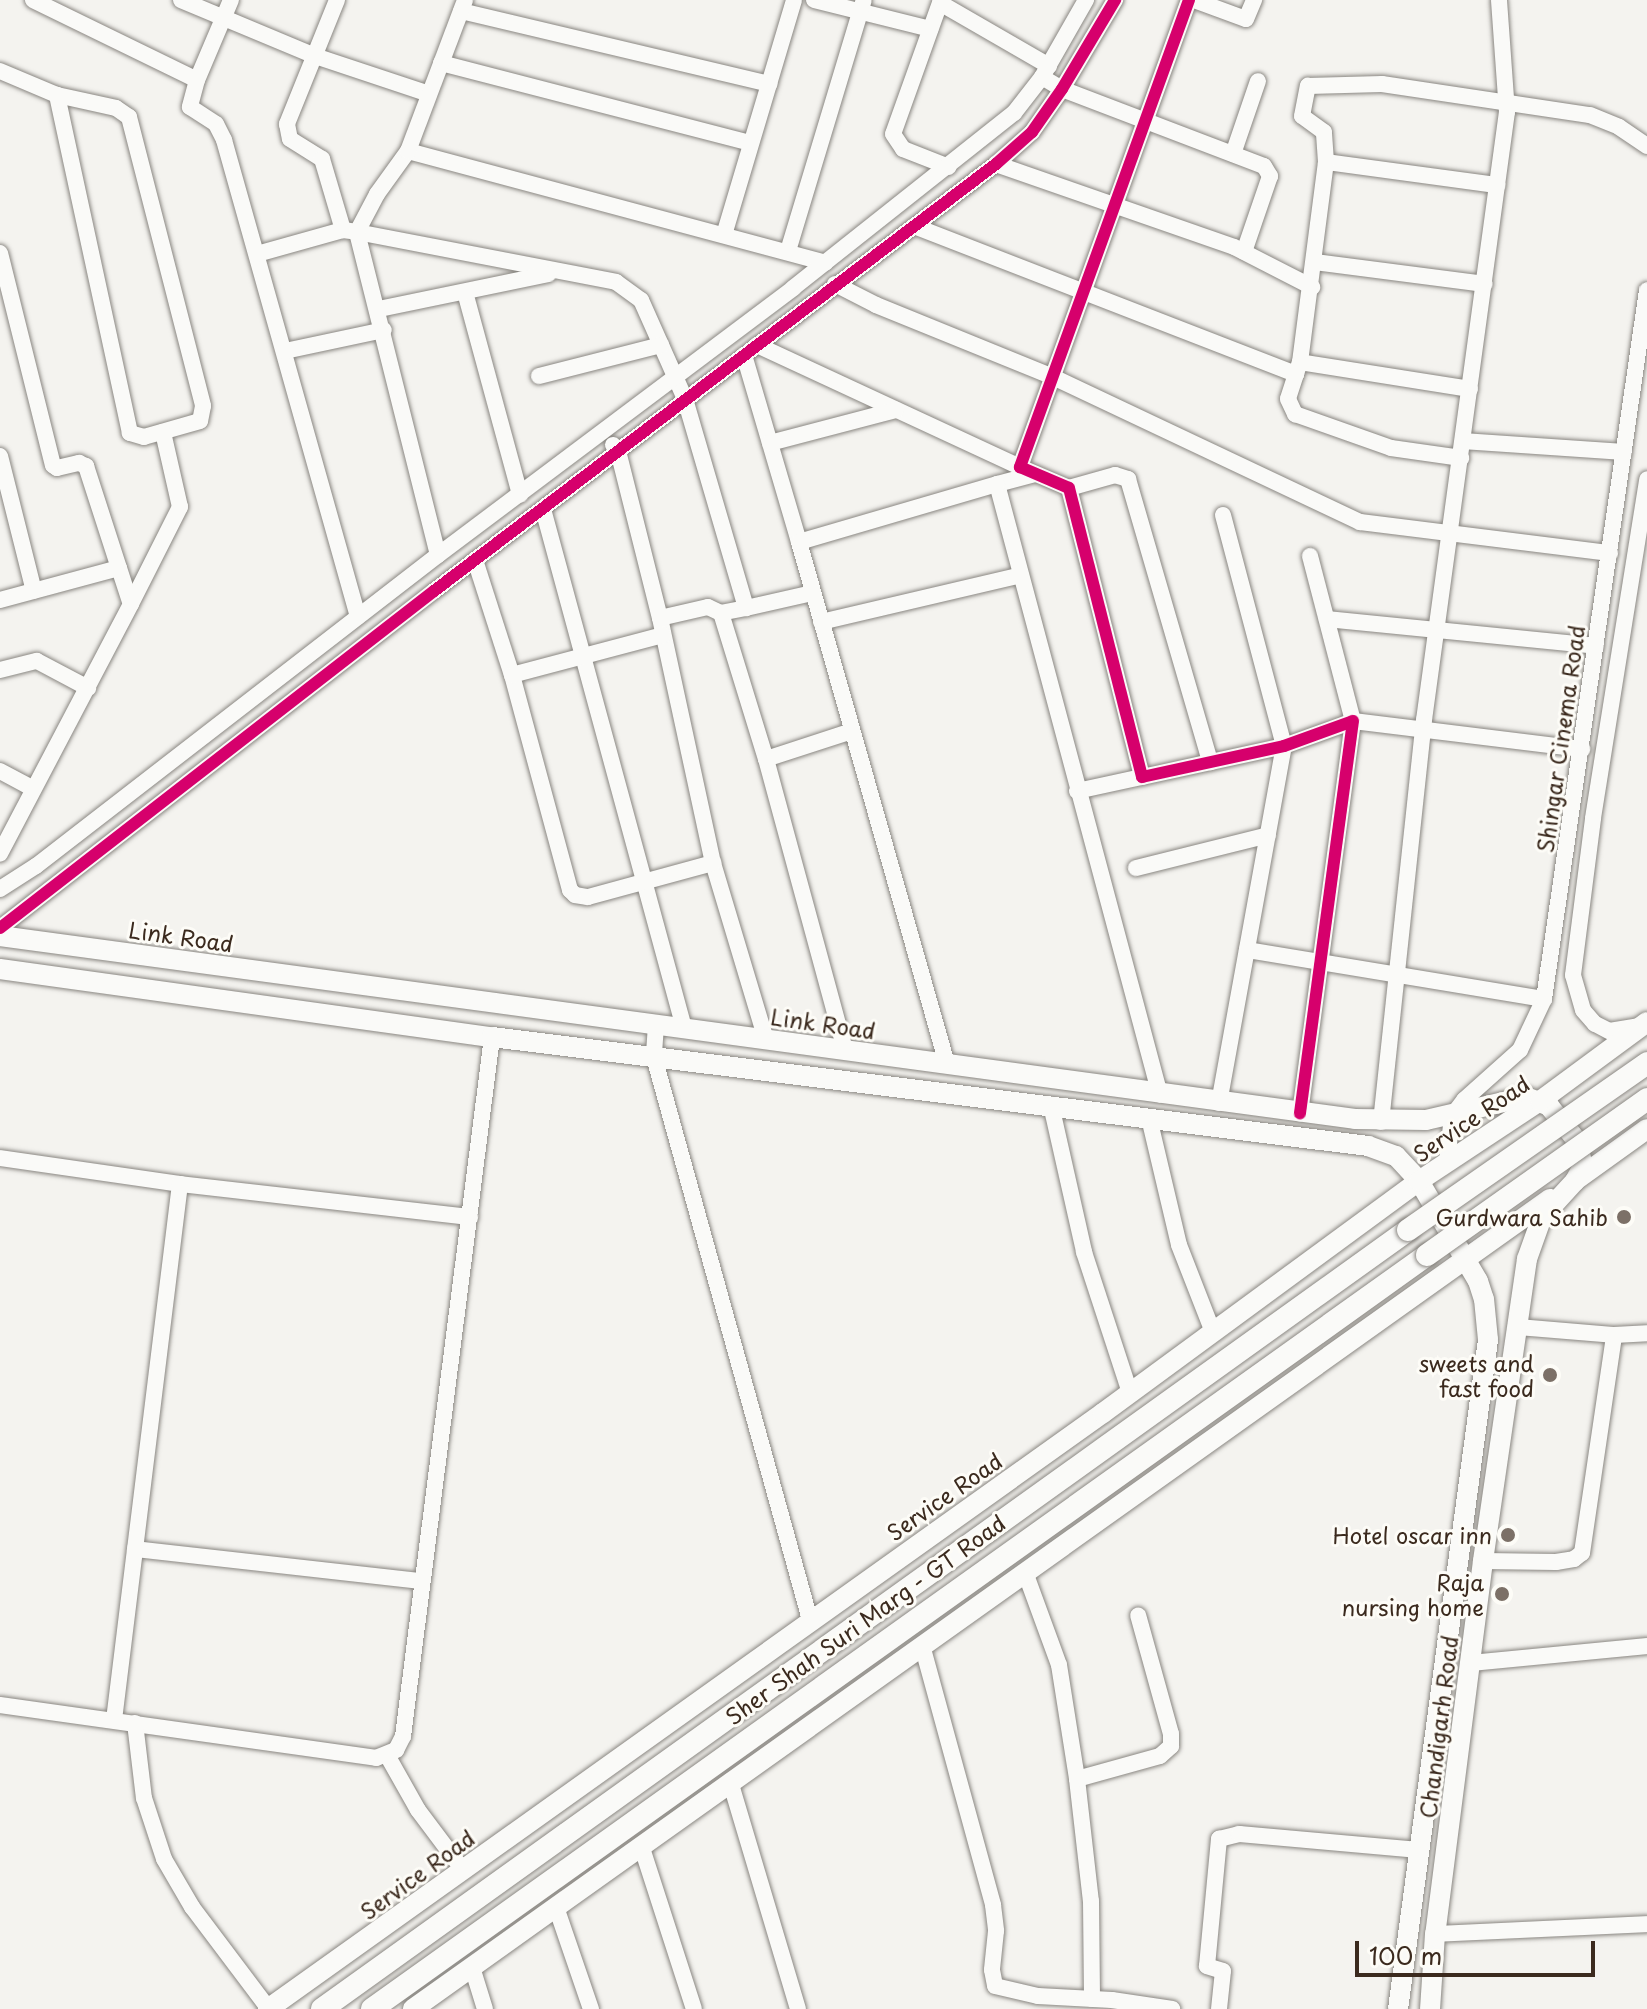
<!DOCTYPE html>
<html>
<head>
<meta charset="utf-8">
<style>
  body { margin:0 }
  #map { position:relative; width:1647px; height:2009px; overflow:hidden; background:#f4f3ef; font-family:"Playpen Sans",sans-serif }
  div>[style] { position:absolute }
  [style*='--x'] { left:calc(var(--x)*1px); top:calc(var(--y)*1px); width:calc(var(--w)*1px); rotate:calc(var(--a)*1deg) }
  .roads { filter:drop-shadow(0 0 2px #898681) drop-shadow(0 0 2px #898681) }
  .minor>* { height:16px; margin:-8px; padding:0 8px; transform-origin:8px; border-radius:8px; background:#fafaf8 }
  .major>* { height:20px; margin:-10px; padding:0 10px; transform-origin:10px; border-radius:10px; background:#fafaf8 }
  .highway>* { height:22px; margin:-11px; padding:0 11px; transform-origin:11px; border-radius:11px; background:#fafaf8 }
  .bridges { filter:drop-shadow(0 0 2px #898681) drop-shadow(0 0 2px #898681) }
  .highway-bridge>* { height:22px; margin:-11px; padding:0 11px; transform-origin:11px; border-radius:11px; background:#fafaf8 }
  .cycleway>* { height:12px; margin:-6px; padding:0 6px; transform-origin:6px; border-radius:6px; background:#d6006c }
  .dots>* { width:22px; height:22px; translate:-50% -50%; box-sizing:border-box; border:4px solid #fdfcf7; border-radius:50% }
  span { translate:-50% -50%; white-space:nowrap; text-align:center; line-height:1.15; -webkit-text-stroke:6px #fdfcf7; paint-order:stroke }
  .street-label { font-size:22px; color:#3b2a1e }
  .poi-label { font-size:22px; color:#3b2a1e }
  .right { translate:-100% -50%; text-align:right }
  .scale { position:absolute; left:1355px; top:1941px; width:240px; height:36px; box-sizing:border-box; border:4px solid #3b2a1e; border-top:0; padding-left:10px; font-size:24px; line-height:28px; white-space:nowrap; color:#3b2a1e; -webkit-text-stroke:6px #fdfcf7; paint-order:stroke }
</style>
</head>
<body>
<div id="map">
  <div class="roads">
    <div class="minor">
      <div style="--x:33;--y:0;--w:182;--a:26"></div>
      <div style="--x:197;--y:80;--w:87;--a:-67"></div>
      <div style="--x:181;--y:0;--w:145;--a:22.7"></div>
      <div style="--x:315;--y:56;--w:120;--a:18.4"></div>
      <div style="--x:337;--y:0;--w:134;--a:112"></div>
      <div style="--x:287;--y:124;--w:15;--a:79"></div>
      <div style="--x:290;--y:139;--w:38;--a:32"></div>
      <div style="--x:322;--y:159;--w:74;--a:73.5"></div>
      <div style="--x:814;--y:0;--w:120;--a:14"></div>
      <div style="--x:941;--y:0;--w:142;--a:109.7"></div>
      <div style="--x:893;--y:134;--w:18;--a:56"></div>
      <div style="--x:903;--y:149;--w:49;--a:21.4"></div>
      <div style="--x:1189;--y:0;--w:497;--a:109.9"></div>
      <div style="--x:1020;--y:467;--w:53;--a:23.2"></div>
      <div style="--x:1069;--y:488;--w:298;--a:75.8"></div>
      <div style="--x:1142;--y:777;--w:145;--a:-12.3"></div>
      <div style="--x:1284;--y:746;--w:73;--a:-19.9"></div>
      <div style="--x:1353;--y:721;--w:396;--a:97.7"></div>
      <div style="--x:1194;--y:0;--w:55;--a:20.1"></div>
      <div style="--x:1246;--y:19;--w:21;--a:-67"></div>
      <div style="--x:940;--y:3;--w:126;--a:30"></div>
      <div style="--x:461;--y:11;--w:317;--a:13.3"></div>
      <div style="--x:441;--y:63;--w:320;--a:14.5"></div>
      <div style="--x:0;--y:71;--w:62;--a:22.8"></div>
      <div style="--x:57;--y:95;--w:60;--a:12.4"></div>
      <div style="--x:116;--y:108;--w:16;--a:35"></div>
      <div style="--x:129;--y:117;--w:298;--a:75.6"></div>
      <div style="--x:203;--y:406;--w:15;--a:101"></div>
      <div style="--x:200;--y:421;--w:58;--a:164.1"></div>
      <div style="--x:144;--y:437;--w:15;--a:-164"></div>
      <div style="--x:130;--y:433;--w:346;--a:-102.2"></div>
      <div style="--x:1042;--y:77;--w:23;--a:31"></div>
      <div style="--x:1062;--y:89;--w:216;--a:20.9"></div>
      <div style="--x:1264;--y:166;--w:12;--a:59"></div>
      <div style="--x:1270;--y:176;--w:80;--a:108.9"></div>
      <div style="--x:197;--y:80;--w:28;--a:105"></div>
      <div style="--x:190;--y:107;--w:31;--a:33"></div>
      <div style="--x:216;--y:124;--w:18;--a:63"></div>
      <div style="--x:224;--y:140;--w:495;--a:74.3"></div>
      <div style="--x:408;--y:151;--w:432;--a:15"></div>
      <div style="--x:1233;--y:154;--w:77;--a:-71.1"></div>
      <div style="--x:1326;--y:162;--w:173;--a:7.7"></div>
      <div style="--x:996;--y:164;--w:252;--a:19.2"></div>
      <div style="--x:1234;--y:247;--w:88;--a:27.1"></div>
      <div style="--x:914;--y:226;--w:410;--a:21.2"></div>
      <div style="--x:1296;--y:374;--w:13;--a:-72"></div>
      <div style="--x:724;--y:235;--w:245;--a:-73.4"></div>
      <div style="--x:788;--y:251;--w:262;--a:-73.2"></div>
      <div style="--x:0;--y:253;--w:219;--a:76"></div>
      <div style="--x:53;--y:465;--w:5;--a:37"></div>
      <div style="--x:57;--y:468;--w:23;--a:-13"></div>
      <div style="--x:79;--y:463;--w:8;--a:23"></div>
      <div style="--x:86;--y:466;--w:107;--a:72.1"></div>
      <div style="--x:257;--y:254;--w:89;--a:-15.6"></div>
      <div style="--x:343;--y:230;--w:14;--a:8"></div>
      <div style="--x:357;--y:232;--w:264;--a:10.9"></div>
      <div style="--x:616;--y:282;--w:31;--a:36"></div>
      <div style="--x:641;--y:300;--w:108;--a:66"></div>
      <div style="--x:685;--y:399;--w:218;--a:73.7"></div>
      <div style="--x:746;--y:608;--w:25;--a:169"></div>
      <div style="--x:721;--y:613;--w:153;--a:72.9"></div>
      <div style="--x:766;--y:759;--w:302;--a:74.8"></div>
      <div style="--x:1315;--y:262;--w:171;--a:7.4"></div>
      <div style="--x:835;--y:284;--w:46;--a:27.1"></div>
      <div style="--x:876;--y:305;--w:191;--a:22.1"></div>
      <div style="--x:1053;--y:377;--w:340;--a:25.3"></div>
      <div style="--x:1360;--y:522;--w:252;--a:7.1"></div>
      <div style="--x:465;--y:292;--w:210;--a:74.8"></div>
      <div style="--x:379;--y:309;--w:173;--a:-11.7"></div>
      <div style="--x:757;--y:345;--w:290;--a:24.9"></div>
      <div style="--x:285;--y:351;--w:101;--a:-12"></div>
      <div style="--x:744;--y:355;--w:195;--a:73.6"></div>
      <div style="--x:1296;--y:374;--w:26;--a:108"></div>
      <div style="--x:1288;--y:399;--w:17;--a:65"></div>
      <div style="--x:1295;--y:414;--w:102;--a:19.5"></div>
      <div style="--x:1391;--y:448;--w:71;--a:8.1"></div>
      <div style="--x:539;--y:376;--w:126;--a:-14.3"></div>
      <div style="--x:1470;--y:389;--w:172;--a:-171"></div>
      <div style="--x:1300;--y:362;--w:202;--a:-82.6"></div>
      <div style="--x:1326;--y:162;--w:30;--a:-94"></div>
      <div style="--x:1324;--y:132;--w:27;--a:-144"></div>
      <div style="--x:1302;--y:116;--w:31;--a:-79"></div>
      <div style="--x:1308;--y:86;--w:74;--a:-1.5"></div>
      <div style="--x:1382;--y:84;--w:210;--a:8.5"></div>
      <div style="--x:1590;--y:115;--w:31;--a:22"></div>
      <div style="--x:1619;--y:127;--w:34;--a:34"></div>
      <div style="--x:1463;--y:441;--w:161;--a:3.9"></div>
      <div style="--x:770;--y:443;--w:130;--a:-14.7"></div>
      <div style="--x:613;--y:445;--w:8;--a:50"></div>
      <div style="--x:618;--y:451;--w:172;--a:75.9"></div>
      <div style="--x:660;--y:618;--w:251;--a:77.8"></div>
      <div style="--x:713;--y:863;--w:185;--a:73.3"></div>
      <div style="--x:0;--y:456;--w:139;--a:75.9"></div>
      <div style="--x:1035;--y:474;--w:39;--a:165"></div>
      <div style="--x:997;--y:484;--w:632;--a:75.06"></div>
      <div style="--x:1069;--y:488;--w:48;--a:-15.8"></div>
      <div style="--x:1115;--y:475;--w:14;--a:17"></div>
      <div style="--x:1128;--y:479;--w:295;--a:73.8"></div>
      <div style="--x:543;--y:509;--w:538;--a:74.8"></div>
      <div style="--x:438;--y:555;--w:444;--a:-36.9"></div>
      <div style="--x:793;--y:288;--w:282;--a:-38.4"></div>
      <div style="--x:1014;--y:113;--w:46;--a:-52.1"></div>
      <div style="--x:1042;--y:77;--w:89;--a:-60.3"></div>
      <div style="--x:1310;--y:556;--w:171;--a:75.4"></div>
      <div style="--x:1353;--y:721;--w:231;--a:7"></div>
      <div style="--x:475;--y:560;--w:121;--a:72.2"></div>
      <div style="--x:512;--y:675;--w:223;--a:74.9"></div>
      <div style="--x:570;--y:890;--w:7;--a:45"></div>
      <div style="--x:575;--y:895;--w:13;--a:9"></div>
      <div style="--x:588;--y:897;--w:130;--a:-15.2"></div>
      <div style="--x:0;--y:600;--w:123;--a:-15.1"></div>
      <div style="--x:119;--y:568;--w:38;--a:72"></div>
      <div style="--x:131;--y:604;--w:282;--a:117.7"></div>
      <div style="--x:131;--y:604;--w:109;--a:-63.2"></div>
      <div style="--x:180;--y:507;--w:77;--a:-102.8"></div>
      <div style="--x:746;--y:608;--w:68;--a:-12.8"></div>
      <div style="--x:660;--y:618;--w:49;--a:-12.9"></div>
      <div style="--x:708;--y:607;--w:14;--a:25"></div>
      <div style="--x:1327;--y:619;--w:270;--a:5.7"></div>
      <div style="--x:821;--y:622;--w:205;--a:-13.2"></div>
      <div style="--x:0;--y:670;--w:38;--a:-14"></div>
      <div style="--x:37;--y:661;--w:58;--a:27.9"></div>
      <div style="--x:512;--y:675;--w:156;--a:-14.8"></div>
      <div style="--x:766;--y:759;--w:90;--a:-18"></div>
      <div style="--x:0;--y:771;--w:38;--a:28"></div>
      <div style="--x:1077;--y:791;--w:66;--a:-12.2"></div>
      <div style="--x:1136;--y:868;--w:136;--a:-14"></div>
      <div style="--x:0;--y:889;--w:43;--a:-32.6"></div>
      <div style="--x:36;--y:866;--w:508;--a:-37.73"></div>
      <div style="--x:438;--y:555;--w:333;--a:-104.1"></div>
      <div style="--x:357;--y:232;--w:43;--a:-62.2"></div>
      <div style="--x:377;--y:194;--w:53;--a:-54.2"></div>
      <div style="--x:408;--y:151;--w:161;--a:-69.3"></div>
      <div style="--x:0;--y:928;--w:549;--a:-37.83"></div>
      <div style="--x:434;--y:591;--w:706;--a:-37.23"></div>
      <div style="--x:996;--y:164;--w:48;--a:-41.6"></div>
      <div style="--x:1032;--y:132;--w:52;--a:-55.1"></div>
      <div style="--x:1062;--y:89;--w:104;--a:-59.2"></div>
      <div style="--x:1247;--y:950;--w:301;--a:9.4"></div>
      <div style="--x:656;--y:1025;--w:32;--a:94"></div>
      <div style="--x:654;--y:1057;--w:584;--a:74.51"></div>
      <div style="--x:1640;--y:1026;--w:31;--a:171"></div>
      <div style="--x:1609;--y:1031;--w:16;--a:-153"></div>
      <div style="--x:1595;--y:1024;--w:18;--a:-131"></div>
      <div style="--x:1583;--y:1010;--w:36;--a:-106"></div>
      <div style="--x:1573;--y:975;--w:158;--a:-82.7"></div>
      <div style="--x:1593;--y:818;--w:343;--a:-80.9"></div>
      <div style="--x:947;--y:1064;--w:543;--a:-105.83"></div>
      <div style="--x:799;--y:542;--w:206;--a:-16.3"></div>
      <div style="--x:1219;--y:1103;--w:363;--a:-79.7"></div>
      <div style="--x:1284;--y:746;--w:239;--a:-104.8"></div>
      <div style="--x:1051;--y:1105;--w:151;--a:77.3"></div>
      <div style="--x:1084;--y:1252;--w:148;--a:71.9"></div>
      <div style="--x:1149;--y:1118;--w:130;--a:76.7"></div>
      <div style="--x:1179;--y:1245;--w:93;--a:68.7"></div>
      <div style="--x:1381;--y:1122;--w:404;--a:-83.9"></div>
      <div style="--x:1424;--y:720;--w:614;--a:-82.23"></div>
      <div style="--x:1507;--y:112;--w:112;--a:-94.1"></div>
      <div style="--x:0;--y:1158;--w:182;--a:8.2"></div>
      <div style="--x:180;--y:1184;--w:292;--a:6.5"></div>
      <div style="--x:1447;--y:1162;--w:46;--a:-83.8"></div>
      <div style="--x:1452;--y:1116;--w:20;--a:-53"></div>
      <div style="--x:1464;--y:1100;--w:75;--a:-41.8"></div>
      <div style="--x:1520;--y:1050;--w:56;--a:-64.8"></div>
      <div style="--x:1544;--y:999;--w:716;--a:-81.73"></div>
      <div style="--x:1517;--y:1327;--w:97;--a:4.7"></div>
      <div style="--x:135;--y:1549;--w:289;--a:6.4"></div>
      <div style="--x:1483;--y:1561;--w:73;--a:0.8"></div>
      <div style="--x:1556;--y:1562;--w:18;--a:-9"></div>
      <div style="--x:1574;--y:1559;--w:10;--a:-37"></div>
      <div style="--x:1582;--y:1553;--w:220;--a:-81.6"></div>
      <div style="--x:1614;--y:1335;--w:33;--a:-3"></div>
      <div style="--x:1025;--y:1572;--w:99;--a:69.9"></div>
      <div style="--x:1059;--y:1665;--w:115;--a:81"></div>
      <div style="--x:1077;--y:1779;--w:123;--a:83.5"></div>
      <div style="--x:1091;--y:1901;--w:98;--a:89.4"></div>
      <div style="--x:922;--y:1645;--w:270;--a:74.7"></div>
      <div style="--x:993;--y:1905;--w:26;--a:83"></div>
      <div style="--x:996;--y:1931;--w:39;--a:96"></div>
      <div style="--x:992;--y:1970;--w:16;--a:79"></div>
      <div style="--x:995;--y:1986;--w:44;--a:13.1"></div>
      <div style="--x:1038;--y:1996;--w:74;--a:3.1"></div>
      <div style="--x:1112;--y:2000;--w:61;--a:8.5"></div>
      <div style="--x:1471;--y:1663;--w:177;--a:-5.5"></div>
      <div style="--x:0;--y:1705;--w:380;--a:8"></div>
      <div style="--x:376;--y:1758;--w:22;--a:-22"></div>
      <div style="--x:396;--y:1750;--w:16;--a:-63"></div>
      <div style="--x:403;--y:1736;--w:705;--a:-82.74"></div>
      <div style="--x:114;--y:1720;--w:540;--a:-82.98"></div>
      <div style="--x:135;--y:1723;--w:76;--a:83.2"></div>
      <div style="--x:144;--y:1798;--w:64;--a:71.8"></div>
      <div style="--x:164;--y:1859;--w:56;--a:59.7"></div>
      <div style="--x:192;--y:1907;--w:128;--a:53"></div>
      <div style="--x:387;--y:1755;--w:63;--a:60.6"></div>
      <div style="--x:418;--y:1810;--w:75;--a:53.1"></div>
      <div style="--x:1077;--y:1779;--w:86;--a:-15.5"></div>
      <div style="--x:1160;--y:1756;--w:15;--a:-42"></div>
      <div style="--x:1171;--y:1746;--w:12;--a:-90"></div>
      <div style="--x:1171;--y:1734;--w:123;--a:-105.5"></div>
      <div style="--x:730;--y:1781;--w:238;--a:73.4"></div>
      <div style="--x:641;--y:1845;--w:172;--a:72.1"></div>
      <div style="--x:556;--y:1907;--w:108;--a:71.1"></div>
      <div style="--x:1435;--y:1934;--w:212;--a:-2.7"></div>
      <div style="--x:472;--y:1967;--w:44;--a:72.8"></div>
      <div style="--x:1219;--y:2009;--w:38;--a:-84"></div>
      <div style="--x:1223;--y:1971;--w:17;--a:-163"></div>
      <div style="--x:1207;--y:1966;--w:128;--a:-84.6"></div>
      <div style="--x:1219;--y:1839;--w:21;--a:-14"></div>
      <div style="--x:1239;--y:1834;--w:181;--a:5.1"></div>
    </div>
    <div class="major">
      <div style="--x:0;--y:936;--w:1367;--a:7.69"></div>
      <div style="--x:1355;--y:1119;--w:71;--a:0.8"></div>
      <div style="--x:1426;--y:1120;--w:103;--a:-13"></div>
      <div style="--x:1526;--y:1097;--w:25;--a:21"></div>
      <div style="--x:1549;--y:1106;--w:45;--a:51.3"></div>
      <div style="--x:1577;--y:1141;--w:26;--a:77"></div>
      <div style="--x:1583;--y:1166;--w:17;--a:118"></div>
      <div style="--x:1575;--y:1181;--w:49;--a:132.5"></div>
      <div style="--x:1542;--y:1217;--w:45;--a:109.7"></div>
      <div style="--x:1527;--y:1259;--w:305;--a:98.3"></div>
      <div style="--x:1483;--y:1561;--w:376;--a:97.3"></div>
      <div style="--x:1435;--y:1934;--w:75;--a:93.8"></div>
      <div style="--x:0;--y:969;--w:497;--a:7.9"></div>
      <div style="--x:492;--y:1037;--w:883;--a:7.09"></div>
      <div style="--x:1368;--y:1146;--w:30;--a:20"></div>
      <div style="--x:1396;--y:1156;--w:34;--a:47"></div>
      <div style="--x:1419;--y:1181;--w:116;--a:59.5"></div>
      <div style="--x:1478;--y:1281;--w:19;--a:72"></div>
      <div style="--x:1484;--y:1299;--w:41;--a:84.4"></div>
      <div style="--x:1488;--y:1340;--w:675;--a:97.66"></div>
      <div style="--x:1576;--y:1180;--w:87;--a:-35.7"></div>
      <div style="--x:268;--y:2009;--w:1026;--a:-35.52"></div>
      <div style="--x:1103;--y:1413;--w:392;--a:-36.3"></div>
      <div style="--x:1419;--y:1181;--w:145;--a:-33.5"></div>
      <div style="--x:1540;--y:1101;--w:133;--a:-36.4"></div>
      <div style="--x:413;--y:2009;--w:1396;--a:-35.47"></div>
    </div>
    <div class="highway">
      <div style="--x:322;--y:2009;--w:1337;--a:-35.65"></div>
      <div style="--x:372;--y:2009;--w:1297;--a:-35.55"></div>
    </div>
  </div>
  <div class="bridges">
    <div class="highway-bridge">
      <div style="--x:1408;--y:1230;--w:292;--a:-34.9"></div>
      <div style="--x:1427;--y:1255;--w:270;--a:-35.3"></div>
    </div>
  </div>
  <div class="cycleway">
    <div style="--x:1189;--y:0;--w:497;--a:109.9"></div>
    <div style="--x:1020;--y:467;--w:53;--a:23.2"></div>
    <div style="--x:1069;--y:488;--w:298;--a:75.8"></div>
    <div style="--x:1142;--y:777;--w:145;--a:-12.3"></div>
    <div style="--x:1284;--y:746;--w:73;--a:-19.9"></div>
    <div style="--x:1353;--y:721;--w:396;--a:97.7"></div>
    <div style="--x:0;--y:928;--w:549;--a:-37.83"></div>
    <div style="--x:434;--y:591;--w:706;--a:-37.23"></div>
    <div style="--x:996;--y:164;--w:48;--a:-41.6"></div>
    <div style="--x:1032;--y:132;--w:52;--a:-55.1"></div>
    <div style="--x:1062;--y:89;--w:104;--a:-59.2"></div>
  </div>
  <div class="dots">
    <div style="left:1624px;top:1217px;background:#7c7067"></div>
    <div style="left:1550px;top:1375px;background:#7c7067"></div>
    <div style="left:1508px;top:1535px;background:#7c7067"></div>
    <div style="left:1502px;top:1594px;background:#7c7067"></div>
  </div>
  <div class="street-label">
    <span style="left:1560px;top:739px;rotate:-82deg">Shingar Cinema Road</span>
    <span style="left:181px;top:936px;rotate:8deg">Link Road</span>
    <span style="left:823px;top:1023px;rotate:8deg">Link Road</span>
    <span style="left:1471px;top:1118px;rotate:-34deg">Service Road</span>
    <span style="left:944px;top:1496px;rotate:-35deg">Service Road</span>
    <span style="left:865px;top:1619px;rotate:-36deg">Sher Shah Suri Marg - GT Road</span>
    <span style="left:1438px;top:1727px;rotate:-83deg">Chandigarh Road</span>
    <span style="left:417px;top:1874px;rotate:-36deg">Service Road</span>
  </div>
  <div class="poi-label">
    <span class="right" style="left:1608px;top:1217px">Gurdwara Sahib</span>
    <span class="right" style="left:1534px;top:1375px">sweets and<br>fast food</span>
    <span class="right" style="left:1492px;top:1535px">Hotel oscar inn</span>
    <span class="right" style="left:1484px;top:1594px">Raja<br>nursing home</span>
  </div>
  <div class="scale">100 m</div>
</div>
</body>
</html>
